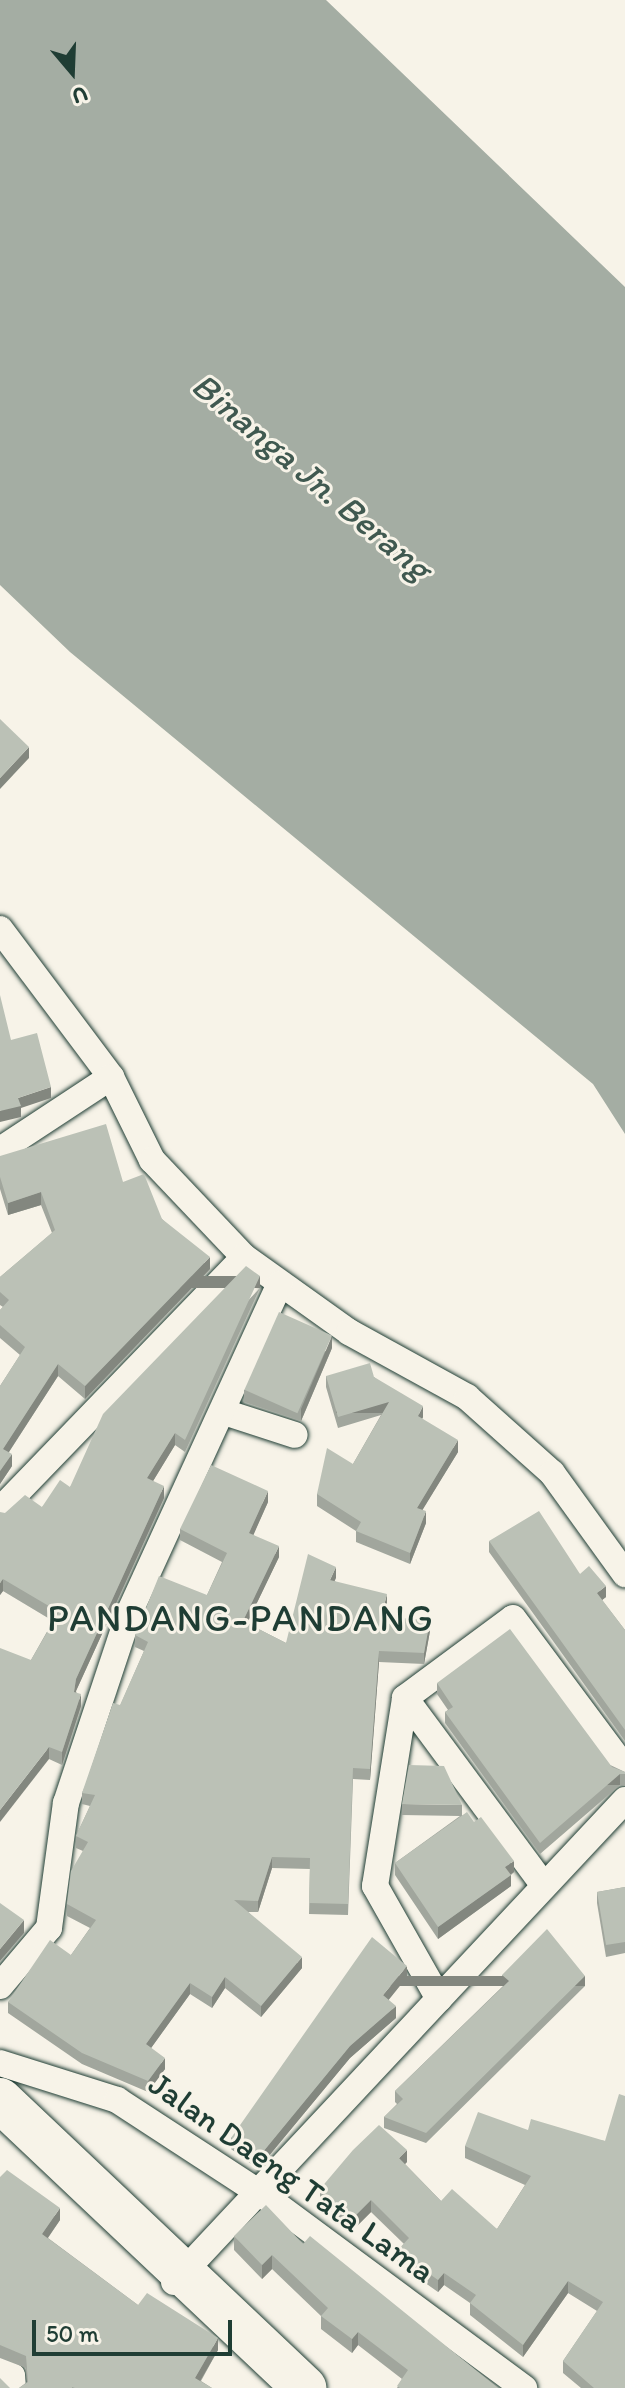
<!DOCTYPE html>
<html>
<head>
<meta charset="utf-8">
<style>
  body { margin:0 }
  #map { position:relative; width:625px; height:2388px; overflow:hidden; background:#f7f3e8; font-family:Itim,sans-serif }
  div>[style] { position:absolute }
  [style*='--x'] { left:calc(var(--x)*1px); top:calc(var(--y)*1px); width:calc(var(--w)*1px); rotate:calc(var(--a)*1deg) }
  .water>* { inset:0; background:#a4ada3 }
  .roads { filter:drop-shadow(0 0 2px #1f3d34) drop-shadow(0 0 2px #1f3d34) }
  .street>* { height:26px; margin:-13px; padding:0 13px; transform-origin:13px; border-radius:13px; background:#f7f3e8 }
  .highway>* { height:44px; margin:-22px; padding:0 22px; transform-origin:22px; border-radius:22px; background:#f7f3e8 }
  .wall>* { inset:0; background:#a1a69d }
  .shaded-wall>* { inset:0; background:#83877f; transform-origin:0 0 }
  .building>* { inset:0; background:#bbc1b6; transform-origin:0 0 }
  span { translate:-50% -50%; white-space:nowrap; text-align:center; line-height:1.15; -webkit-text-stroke:6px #f7f3e8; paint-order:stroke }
  .street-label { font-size:34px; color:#1f3d34 }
  .water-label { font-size:36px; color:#405950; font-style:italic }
  .quarter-label { font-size:38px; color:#1f3d34; letter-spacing:2px }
  .north { position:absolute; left:32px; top:32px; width:80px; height:80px; -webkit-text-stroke:6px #f7f3e8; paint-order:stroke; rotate:161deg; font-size:22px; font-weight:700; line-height:32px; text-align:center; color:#1f3d34 }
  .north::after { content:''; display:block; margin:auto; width:28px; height:36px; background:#1f3d34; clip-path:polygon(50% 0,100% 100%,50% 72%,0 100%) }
  .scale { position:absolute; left:32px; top:2320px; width:200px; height:36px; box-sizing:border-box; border:4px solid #1f3d34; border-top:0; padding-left:10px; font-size:24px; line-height:28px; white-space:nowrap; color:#1f3d34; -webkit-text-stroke:6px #f7f3e8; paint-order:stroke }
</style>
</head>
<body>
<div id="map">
  <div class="water">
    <div style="clip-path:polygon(0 0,326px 0,625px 287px,625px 1134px,593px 1084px,70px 652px,0 585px)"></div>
  </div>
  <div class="roads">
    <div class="street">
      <div style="--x:0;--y:929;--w:185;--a:53.1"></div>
      <div style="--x:111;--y:1077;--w:93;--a:63.7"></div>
      <div style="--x:152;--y:1160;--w:134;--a:46.5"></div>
      <div style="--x:244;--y:1257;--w:129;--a:35.5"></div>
      <div style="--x:349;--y:1332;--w:135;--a:28.8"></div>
      <div style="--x:467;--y:1397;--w:114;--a:41.8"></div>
      <div style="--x:552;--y:1473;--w:125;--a:54.1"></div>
      <div style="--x:0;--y:1150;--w:133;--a:-33.3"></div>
      <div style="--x:227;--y:1413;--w:71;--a:17.9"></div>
      <div style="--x:0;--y:1510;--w:351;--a:-46"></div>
      <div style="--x:405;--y:1698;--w:230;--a:53.5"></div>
      <div style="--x:0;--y:1986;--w:76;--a:-49.8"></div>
      <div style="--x:49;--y:1928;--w:126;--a:-82.3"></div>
      <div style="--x:66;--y:1803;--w:202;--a:-71.6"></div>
      <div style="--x:130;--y:1611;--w:360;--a:-65.4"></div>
      <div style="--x:439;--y:1999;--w:130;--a:-119.5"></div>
      <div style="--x:375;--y:1886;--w:190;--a:-80.9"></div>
      <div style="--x:405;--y:1698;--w:134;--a:-36.5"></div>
      <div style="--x:513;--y:1618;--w:187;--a:53.3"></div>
      <div style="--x:0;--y:2063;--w:123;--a:17.5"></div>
      <div style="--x:117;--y:2100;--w:174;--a:33.1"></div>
      <div style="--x:263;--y:2195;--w:325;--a:36.5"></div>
      <div style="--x:174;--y:2282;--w:660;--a:-46.9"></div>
      <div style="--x:0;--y:2369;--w:14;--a:30"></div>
      <div style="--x:12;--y:2376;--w:12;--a:85"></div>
    </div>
    <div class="highway">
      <div style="--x:0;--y:2100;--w:419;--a:43.4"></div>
    </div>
  </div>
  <div class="wall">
    <div style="clip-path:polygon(0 1156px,123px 1182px,162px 1219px,210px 1269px,85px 1399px,58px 1376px,9px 1452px,12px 1466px,0 1484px,0 1386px,20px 1355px,0 1338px,0 1310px,3px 1307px,0 1305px,0 1277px,52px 1233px,41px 1205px,8px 1215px,0 1189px)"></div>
    <div style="clip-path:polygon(260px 1288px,185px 1452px,175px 1445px,153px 1481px,164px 1498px,76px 1691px,81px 1706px,62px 1765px,49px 1759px,31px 1660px,53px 1621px,3px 1591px,0 1595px,5px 1513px,42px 1507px,70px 1487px)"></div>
    <div style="clip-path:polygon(332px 1348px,301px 1421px,244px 1402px,244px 1390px)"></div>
    <div style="clip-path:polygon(326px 1376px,374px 1377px,423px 1417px,422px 1419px,458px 1452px,422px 1510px,426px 1523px,410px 1564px,356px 1542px,356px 1531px,317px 1506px,317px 1494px,353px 1464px,381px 1415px,338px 1428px,326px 1387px)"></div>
    <div style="clip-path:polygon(268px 1502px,253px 1535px,279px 1557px,247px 1623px,286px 1643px,336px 1578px,334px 1581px,387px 1605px,384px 1617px,430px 1631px,424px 1664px,379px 1662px,370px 1780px,353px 1779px,348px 1915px,309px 1914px,310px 1869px,272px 1868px,258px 1912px,248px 1912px,302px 1968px,261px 2017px,225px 1988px,212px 2008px,190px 1994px,151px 2048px,165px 2069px,148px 2092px,82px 2064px,8px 2013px,8px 2002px,71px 1955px,90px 1928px,67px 1916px,67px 1904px,83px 1851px,76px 1848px,76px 1836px,90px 1806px,82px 1804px,82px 1793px,144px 1651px,135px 1647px,135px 1635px,207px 1595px,222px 1562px,180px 1540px,180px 1529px)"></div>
    <div style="clip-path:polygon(489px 1541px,580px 1574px,606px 1597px,602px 1600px,625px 1630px,625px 1741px,489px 1552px)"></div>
    <div style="clip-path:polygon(437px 1683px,625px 1772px,625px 1786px,620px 1785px,540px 1854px,445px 1723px,445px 1712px,448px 1710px,437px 1694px)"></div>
    <div style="clip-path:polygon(402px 1804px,462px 1805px,462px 1815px,514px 1872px,511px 1875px,511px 1886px,438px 1939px,395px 1875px,395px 1863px,460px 1816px,402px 1815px)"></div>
    <div style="clip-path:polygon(625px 1887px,625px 1953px,606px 1957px,597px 1903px,597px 1892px)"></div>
    <div style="clip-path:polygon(502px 1975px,585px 1986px,426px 2143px,384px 2128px,384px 2117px,397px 2104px,395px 2102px,395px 2091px,503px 1986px,502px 1985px)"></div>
    <div style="clip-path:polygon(407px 1977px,388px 2000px,396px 2018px,350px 2058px,258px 2169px,231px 2149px,231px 2138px)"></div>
    <div style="clip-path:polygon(528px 2130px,605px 2141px,625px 2388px,581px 2388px,563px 2373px,563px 2361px,597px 2311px,568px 2293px,523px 2357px,470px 2315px,470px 2303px,444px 2285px,438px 2292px,397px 2263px,397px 2251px,404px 2244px,371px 2212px,351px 2232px,320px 2201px,320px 2189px,407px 2162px,405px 2164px,441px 2201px,497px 2229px,525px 2185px,465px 2158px,465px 2146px)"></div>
    <div style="clip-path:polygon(0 2177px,60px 2220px,48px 2238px,138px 2305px,218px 2350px,201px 2381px,212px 2388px,19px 2388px,27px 2382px,26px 2368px,0 2358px)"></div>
    <div style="clip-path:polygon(234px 2236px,303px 2244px,498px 2388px,397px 2388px,402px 2379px,358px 2345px,352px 2353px,321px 2329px,321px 2316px,272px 2269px,262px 2279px,234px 2250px)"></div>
  </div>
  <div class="shaded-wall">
    <div style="clip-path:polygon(29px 747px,29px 758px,0 789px,0 778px)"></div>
    <div style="clip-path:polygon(51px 1087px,51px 1098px,21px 1108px,21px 1117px,0 1122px,0 1111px,18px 1098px)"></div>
    <div style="clip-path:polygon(41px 1192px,41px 1205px,8px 1215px,8px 1203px)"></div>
    <div style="clip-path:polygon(210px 1257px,210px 1269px,85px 1399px,85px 1386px)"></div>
    <div style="left:260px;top:1276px;width:12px;height:180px;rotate:90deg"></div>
    <div style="clip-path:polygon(332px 1336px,332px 1348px,301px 1421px,301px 1409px)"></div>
    <div style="clip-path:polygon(58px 1364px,58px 1376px,3px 1461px,3px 1449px)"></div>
    <div style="left:389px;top:1402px;width:11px;height:53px;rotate:90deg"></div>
    <div style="clip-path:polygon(423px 1406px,423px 1417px,418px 1427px,418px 1416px)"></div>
    <div style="clip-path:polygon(175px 1433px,175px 1445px,147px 1491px,147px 1478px)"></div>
    <div style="clip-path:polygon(458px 1440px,458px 1452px,417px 1519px,417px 1508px)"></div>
    <div style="clip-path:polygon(12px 1454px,12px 1466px,0 1484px,0 1471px)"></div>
    <div style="clip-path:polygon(164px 1486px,164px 1498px,76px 1691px,74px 1704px,74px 1692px,76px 1679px)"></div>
    <div style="clip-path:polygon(268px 1491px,268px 1502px,249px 1545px,249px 1533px)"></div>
    <div style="clip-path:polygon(426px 1511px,426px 1523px,410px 1564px,410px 1553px)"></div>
    <div style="clip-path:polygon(279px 1546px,279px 1557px,243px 1632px,243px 1621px)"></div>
    <div style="clip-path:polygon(336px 1567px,336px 1578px,330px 1591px,330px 1580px)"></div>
    <div style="clip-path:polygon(3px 1579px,3px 1591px,0 1595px,0 1583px)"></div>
    <div style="clip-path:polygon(606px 1586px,606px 1597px,597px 1604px,597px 1593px)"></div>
    <div style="clip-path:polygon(387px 1594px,387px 1605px,381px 1628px,381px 1617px)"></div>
    <div style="clip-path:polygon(430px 1620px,430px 1631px,424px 1664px,424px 1653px)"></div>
    <div style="clip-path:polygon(379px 1651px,379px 1662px,370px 1780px,370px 1769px)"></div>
    <div style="clip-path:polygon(81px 1694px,81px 1706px,62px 1765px,62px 1752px)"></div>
    <div style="clip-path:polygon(49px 1747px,49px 1759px,0 1822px,0 1810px)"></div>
    <div style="left:620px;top:1774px;width:11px;height:106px;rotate:90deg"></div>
    <div style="clip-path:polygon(272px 1857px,272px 1868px,258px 1912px,258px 1901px)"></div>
    <div style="clip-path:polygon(514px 1861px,514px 1872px,505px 1878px,505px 1867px)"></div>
    <div style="clip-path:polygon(511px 1875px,511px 1886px,438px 1939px,438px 1927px)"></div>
    <div style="clip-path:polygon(24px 1920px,24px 1933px,0 1961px,0 1949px)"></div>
    <div style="clip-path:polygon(302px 1957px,302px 1968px,261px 2017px,261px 2006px)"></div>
    <div style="clip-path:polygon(407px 1966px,407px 1977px,383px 2007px,383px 1995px)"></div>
    <div style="left:585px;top:1976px;width:10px;height:223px;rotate:90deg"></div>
    <div style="clip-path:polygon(225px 1977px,225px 1988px,212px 2008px,212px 1997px)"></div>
    <div style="clip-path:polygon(190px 1983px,190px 1994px,146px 2055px,146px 2044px)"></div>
    <div style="clip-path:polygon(396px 2006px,396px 2018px,350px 2058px,258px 2169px,258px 2158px,350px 2046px)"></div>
    <div style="clip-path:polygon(165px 2058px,165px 2069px,148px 2092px,148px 2081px)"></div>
    <div style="clip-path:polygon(407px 2150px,407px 2162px,399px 2170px,399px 2158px)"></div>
    <div style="clip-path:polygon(371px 2200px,371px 2212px,351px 2232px,351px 2220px)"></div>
    <div style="clip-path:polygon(60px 2208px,60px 2220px,42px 2246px,42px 2234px)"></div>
    <div style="clip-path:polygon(272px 2255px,272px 2269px,262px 2279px,262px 2265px)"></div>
    <div style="clip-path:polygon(444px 2273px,444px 2285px,438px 2292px,438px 2280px)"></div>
    <div style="clip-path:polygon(568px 2281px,568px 2293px,523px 2357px,523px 2345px)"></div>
    <div style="clip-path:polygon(358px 2332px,358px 2345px,352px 2353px,352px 2339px)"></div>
    <div style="clip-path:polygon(218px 2338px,218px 2350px,196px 2388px,195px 2378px)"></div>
  </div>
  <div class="building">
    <div style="clip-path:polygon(0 719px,29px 747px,0 778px)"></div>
    <div style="clip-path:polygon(0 995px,11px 1040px,37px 1033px,51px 1087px,18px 1098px,21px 1106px,0 1111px)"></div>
    <div style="clip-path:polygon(106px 1124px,123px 1182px,144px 1174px,162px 1219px,210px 1257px,85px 1386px,58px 1364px,3px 1449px,12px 1454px,0 1471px,0 1386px,25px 1347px,0 1325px,0 1310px,9px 1300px,0 1292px,0 1277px,55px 1230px,41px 1192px,8px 1203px,0 1177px,0 1156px)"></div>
    <div style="clip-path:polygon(246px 1266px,260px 1276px,185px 1440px,175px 1433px,147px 1478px,164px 1486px,76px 1679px,74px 1692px,81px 1694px,62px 1752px,49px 1747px,0 1810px,0 1648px,31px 1660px,59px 1612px,3px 1579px,0 1583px,0 1512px,5px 1513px,25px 1495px,42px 1507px,60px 1480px,70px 1487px,103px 1414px)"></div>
    <div style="left:279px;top:1312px;width:58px;height:85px;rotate:24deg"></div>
    <div style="clip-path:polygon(370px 1363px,374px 1377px,423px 1406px,418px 1416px,458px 1440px,417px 1508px,426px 1511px,410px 1553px,356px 1531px,361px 1522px,317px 1494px,327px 1448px,353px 1464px,389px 1402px,338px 1417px,326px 1376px)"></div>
    <div style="clip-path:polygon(211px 1465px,268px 1491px,249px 1533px,279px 1546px,243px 1621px,286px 1643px,308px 1554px,336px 1567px,330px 1580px,387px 1594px,381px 1617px,430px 1620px,424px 1653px,379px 1651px,370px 1769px,353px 1768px,348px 1904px,309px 1903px,310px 1858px,272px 1857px,258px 1901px,234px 1900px,302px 1957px,261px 2006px,225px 1977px,212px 1997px,190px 1983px,146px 2044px,165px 2058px,148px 2081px,82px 2053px,8px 2002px,50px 1940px,71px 1955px,96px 1920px,67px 1904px,71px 1871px,88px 1842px,76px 1836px,95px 1795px,82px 1793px,113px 1703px,120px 1705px,148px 1642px,135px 1635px,159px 1576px,207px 1595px,227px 1553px,180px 1529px)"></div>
    <div style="clip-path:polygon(539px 1511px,580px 1574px,589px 1566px,606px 1586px,597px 1593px,625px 1630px,625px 1730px,489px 1541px)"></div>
    <div style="clip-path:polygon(510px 1629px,612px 1767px,625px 1772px,625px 1774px,620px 1774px,540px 1843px,445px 1712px,453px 1707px,437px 1683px)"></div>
    <div style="clip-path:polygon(409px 1765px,444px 1766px,462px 1805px,402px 1804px)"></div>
    <div style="clip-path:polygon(467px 1812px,474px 1822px,481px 1817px,514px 1861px,505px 1867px,511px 1875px,438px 1927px,395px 1863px)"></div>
    <div style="clip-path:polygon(625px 1887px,625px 1942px,606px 1945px,597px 1892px)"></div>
    <div style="clip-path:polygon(0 1903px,24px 1920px,0 1949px)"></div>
    <div style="clip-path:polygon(547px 1929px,585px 1976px,426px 2133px,384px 2117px,403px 2099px,395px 2091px,509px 1981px,502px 1975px)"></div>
    <div style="clip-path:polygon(372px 1937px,407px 1966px,383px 1995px,396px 2006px,350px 2046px,258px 2158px,231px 2138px)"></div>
    <div style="clip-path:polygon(619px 2094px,625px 2096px,625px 2388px,594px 2388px,563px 2361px,603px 2302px,568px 2281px,523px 2345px,470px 2303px,476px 2295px,444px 2273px,438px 2280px,397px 2251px,409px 2238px,371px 2200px,351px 2220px,320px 2189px,353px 2150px,379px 2125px,407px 2150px,399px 2158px,441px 2201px,452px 2189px,497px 2229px,531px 2176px,465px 2146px,478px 2112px,528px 2130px,531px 2119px,605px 2141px)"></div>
    <div style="clip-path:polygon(7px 2170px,60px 2208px,42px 2234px,138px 2305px,147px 2293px,218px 2338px,195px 2378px,212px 2388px,75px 2388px,72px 2387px,72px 2388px,19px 2388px,28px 2382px,26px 2356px,0 2345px,0 2177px)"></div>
    <div style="clip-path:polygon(266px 2205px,303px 2244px,310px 2236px,498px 2388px,400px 2388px,397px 2386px,408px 2370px,358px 2332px,352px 2339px,321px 2316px,328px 2308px,272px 2255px,262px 2265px,234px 2236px)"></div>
    <div style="clip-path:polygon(0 2378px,10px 2388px,0 2388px)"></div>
  </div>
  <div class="street-label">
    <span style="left:292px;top:2177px;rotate:35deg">Jalan Daeng Tata Lama</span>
  </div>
  <div class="water-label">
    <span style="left:312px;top:476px;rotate:40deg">Binanga Jn. Berang</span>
  </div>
  <div class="quarter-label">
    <span style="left:241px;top:1619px">PANDANG-PANDANG</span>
  </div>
  <div class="north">U</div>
  <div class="scale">50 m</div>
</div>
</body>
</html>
